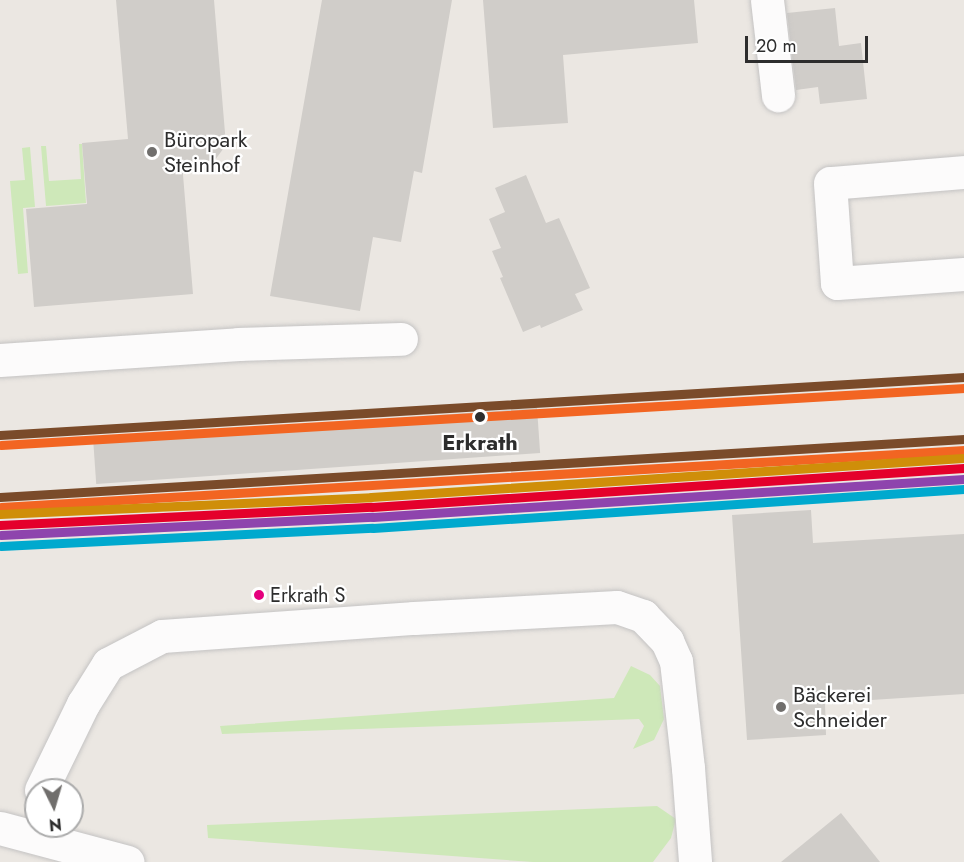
<!DOCTYPE html>
<html>
<head>
<meta charset="utf-8">
<style>
  body { margin:0 }
  #map { position:relative; width:964px; height:862px; overflow:hidden; background:#ebe7e2; font-family:Jost,sans-serif }
  div>[style] { position:absolute }
  [style*='--x'] { left:calc(var(--x)*1px); top:calc(var(--y)*1px); width:calc(var(--w)*1px); rotate:calc(var(--a)*1deg) }
  .green>* { inset:0; background:#cee8b9 }
  .building>* { inset:0; background:#d0cdc9; transform-origin:0 0 }
  .roads { filter:drop-shadow(0 0 2px #c4c3c3) drop-shadow(0 0 2px #c4c3c3) }
  .minor>* { height:33px; margin:-16.5px; padding:0 16.5px; transform-origin:16.5px; border-radius:16.5px; background:#fcfbfb }
  .rail-1>* { height:9px; margin:-4.5px; padding:0 4.5px; transform-origin:4.5px; border-radius:4.5px; background:#7a4b2a }
  .rail-2>* { height:9px; margin:-4.5px; padding:0 4.5px; transform-origin:4.5px; border-radius:4.5px; background:#f26522 }
  .rail-3>* { height:9px; margin:-4.5px; padding:0 4.5px; transform-origin:4.5px; border-radius:4.5px; background:#e4002b }
  .rail-4>* { height:9px; margin:-4.5px; padding:0 4.5px; transform-origin:4.5px; border-radius:4.5px; background:#8e44ad }
  .rail-5>* { height:9px; margin:-4.5px; padding:0 4.5px; transform-origin:4.5px; border-radius:4.5px; background:#cf8e09 }
  .rail-6>* { height:9px; margin:-4.5px; padding:0 4.5px; transform-origin:4.5px; border-radius:4.5px; background:#00a9ce }
  .dots>* { width:16px; height:16px; translate:-50% -50%; box-sizing:border-box; border:3px solid #fff; border-radius:50% }
  span { translate:-50% -50%; white-space:nowrap; text-align:center; line-height:1.15; -webkit-text-stroke:4.5px #fff; paint-order:stroke }
  .bus-label { font-size:20px; color:#2d2d2d }
  .left { translate:0 -50%; text-align:left }
  .poi-label { font-size:22px; color:#2d2d2d }
  .stop-label { font-size:22px; color:#2d2d2d; font-weight:700 }
  .north { position:absolute; left:24px; top:778px; width:60px; height:60px; box-sizing:border-box; background:#fff; border:2px solid #ababab; border-radius:50%; rotate:175deg; font-size:16px; font-weight:700; line-height:24px; text-align:center; color:#2d2d2d }
  .north::after { content:''; display:block; margin:auto; width:21px; height:27px; background:#706e6c; clip-path:polygon(50% 0,100% 100%,50% 72%,0 100%) }
  .scale { position:absolute; left:745px; top:36px; width:123px; height:27px; box-sizing:border-box; border:3px solid #2d2d2d; border-top:0; padding-left:8px; font-size:18px; line-height:21px; white-space:nowrap; color:#2d2d2d; -webkit-text-stroke:4px #fff; paint-order:stroke }
</style>
</head>
<body>
<div id="map">
  <div class="green">
    <div style="clip-path:polygon(79px 144px,82px 144px,86px 203px,46px 206px,41px 146px,46px 146px,49px 181px,81px 179px)"></div>
    <div style="clip-path:polygon(30px 147px,35px 207px,23px 208px,28px 273px,18px 274px,10px 181px,25px 180px,22px 148px)"></div>
    <div style="clip-path:polygon(631px 666px,650px 675px,660px 686px,664px 719px,654px 740px,633px 749px,644px 726px,639px 719px,222px 734px,220px 726px,614px 698px)"></div>
    <div style="clip-path:polygon(657px 806px,676px 819px,671px 838px,653px 862px,533px 862px,208px 838px,207px 825px)"></div>
  </div>
  <div class="building">
    <div style="clip-path:polygon(116px 0,214px 0,226px 145px,215px 160px,182px 163px,193px 294px,34px 307px,26px 209px,87px 204px,82px 143px,128px 139px)"></div>
    <div style="clip-path:polygon(322px 0,452px 0,422px 173px,414px 171px,401px 242px,373px 237px,360px 311px,270px 296px)"></div>
    <div style="clip-path:polygon(483px 0,694px 0,698px 43px,563px 55px,568px 123px,493px 128px)"></div>
    <div style="clip-path:polygon(835px 8px,839px 46px,861px 43px,867px 99px,820px 104px,818px 87px,796px 90px,787px 13px)"></div>
    <div style="clip-path:polygon(526px 175px,546px 223px,559px 218px,590px 288px,575px 294px,583px 310px,541px 328px,540px 325px,523px 332px,500px 278px,503px 277px,492px 251px,501px 248px,489px 219px,505px 212px,495px 188px)"></div>
    <div style="left:537px;top:408px;width:45px;height:445px;rotate:86deg"></div>
    <div style="clip-path:polygon(811px 510px,813px 543px,964px 534px,964px 694px,825px 703px,826px 735px,747px 740px,732px 515px)"></div>
    <div style="clip-path:polygon(841px 813px,880px 862px,781px 862px)"></div>
  </div>
  <div class="roads">
    <div class="minor">
      <div style="--x:767;--y:0;--w:96;--a:83.4"></div>
      <div style="--x:964;--y:172;--w:134;--a:175.3"></div>
      <div style="--x:830;--y:183;--w:100;--a:86"></div>
      <div style="--x:837;--y:283;--w:127;--a:-4.1"></div>
      <div style="--x:0;--y:360;--w:239;--a:-3.8"></div>
      <div style="--x:238;--y:344;--w:163;--a:-1.8"></div>
      <div style="--x:41;--y:790;--w:96;--a:-64"></div>
      <div style="--x:83;--y:704;--w:47;--a:-58"></div>
      <div style="--x:108;--y:664;--w:61;--a:-27.4"></div>
      <div style="--x:162;--y:636;--w:253;--a:-4.1"></div>
      <div style="--x:414;--y:618;--w:203;--a:-3.1"></div>
      <div style="--x:617;--y:607;--w:28;--a:19"></div>
      <div style="--x:643;--y:616;--w:35;--a:46"></div>
      <div style="--x:667;--y:641;--w:22;--a:66"></div>
      <div style="--x:676;--y:661;--w:108;--a:83.6"></div>
      <div style="--x:688;--y:768;--w:94;--a:85.7"></div>
      <div style="--x:0;--y:828;--w:132;--a:14.9"></div>
    </div>
  </div>
  <div class="rail-1">
    <div style="--x:0;--y:435;--w:966;--a:-3.44"></div>
    <div style="--x:0;--y:497;--w:966;--a:-3.44"></div>
  </div>
  <div class="rail-2">
    <div style="--x:1;--y:445;--w:965;--a:-3.39"></div>
    <div style="--x:1;--y:507;--w:965;--a:-3.39"></div>
  </div>
  <div class="rail-3">
    <div style="--x:0;--y:525;--w:372;--a:-2.8"></div>
    <div style="--x:372;--y:507;--w:593;--a:-3.77"></div>
  </div>
  <div class="rail-4">
    <div style="--x:1;--y:535;--w:372;--a:-2.8"></div>
    <div style="--x:373;--y:517;--w:592;--a:-3.68"></div>
  </div>
  <div class="rail-5">
    <div style="--x:0;--y:514;--w:371;--a:-2.6"></div>
    <div style="--x:371;--y:497;--w:593;--a:-3.77"></div>
  </div>
  <div class="rail-6">
    <div style="--x:1;--y:546;--w:372;--a:-2.8"></div>
    <div style="--x:373;--y:528;--w:592;--a:-3.78"></div>
  </div>
  <div class="dots">
    <div style="left:152px;top:152px;background:#706e6c"></div>
    <div style="left:480px;top:417px;background:#2d2d2d"></div>
    <div style="left:259px;top:595px;background:#e5007d"></div>
    <div style="left:781px;top:707px;background:#706e6c"></div>
  </div>
  <div class="bus-label">
    <span class="left" style="left:270px;top:595px">Erkrath S</span>
  </div>
  <div class="poi-label">
    <span class="left" style="left:164px;top:152px">Büropark<br>Steinhof</span>
    <span class="left" style="left:793px;top:707px">Bäckerei<br>Schneider</span>
  </div>
  <div class="stop-label">
    <span style="left:480px;top:443px">Erkrath</span>
  </div>
  <div class="north">N</div>
  <div class="scale">20 m</div>
</div>
</body>
</html>
